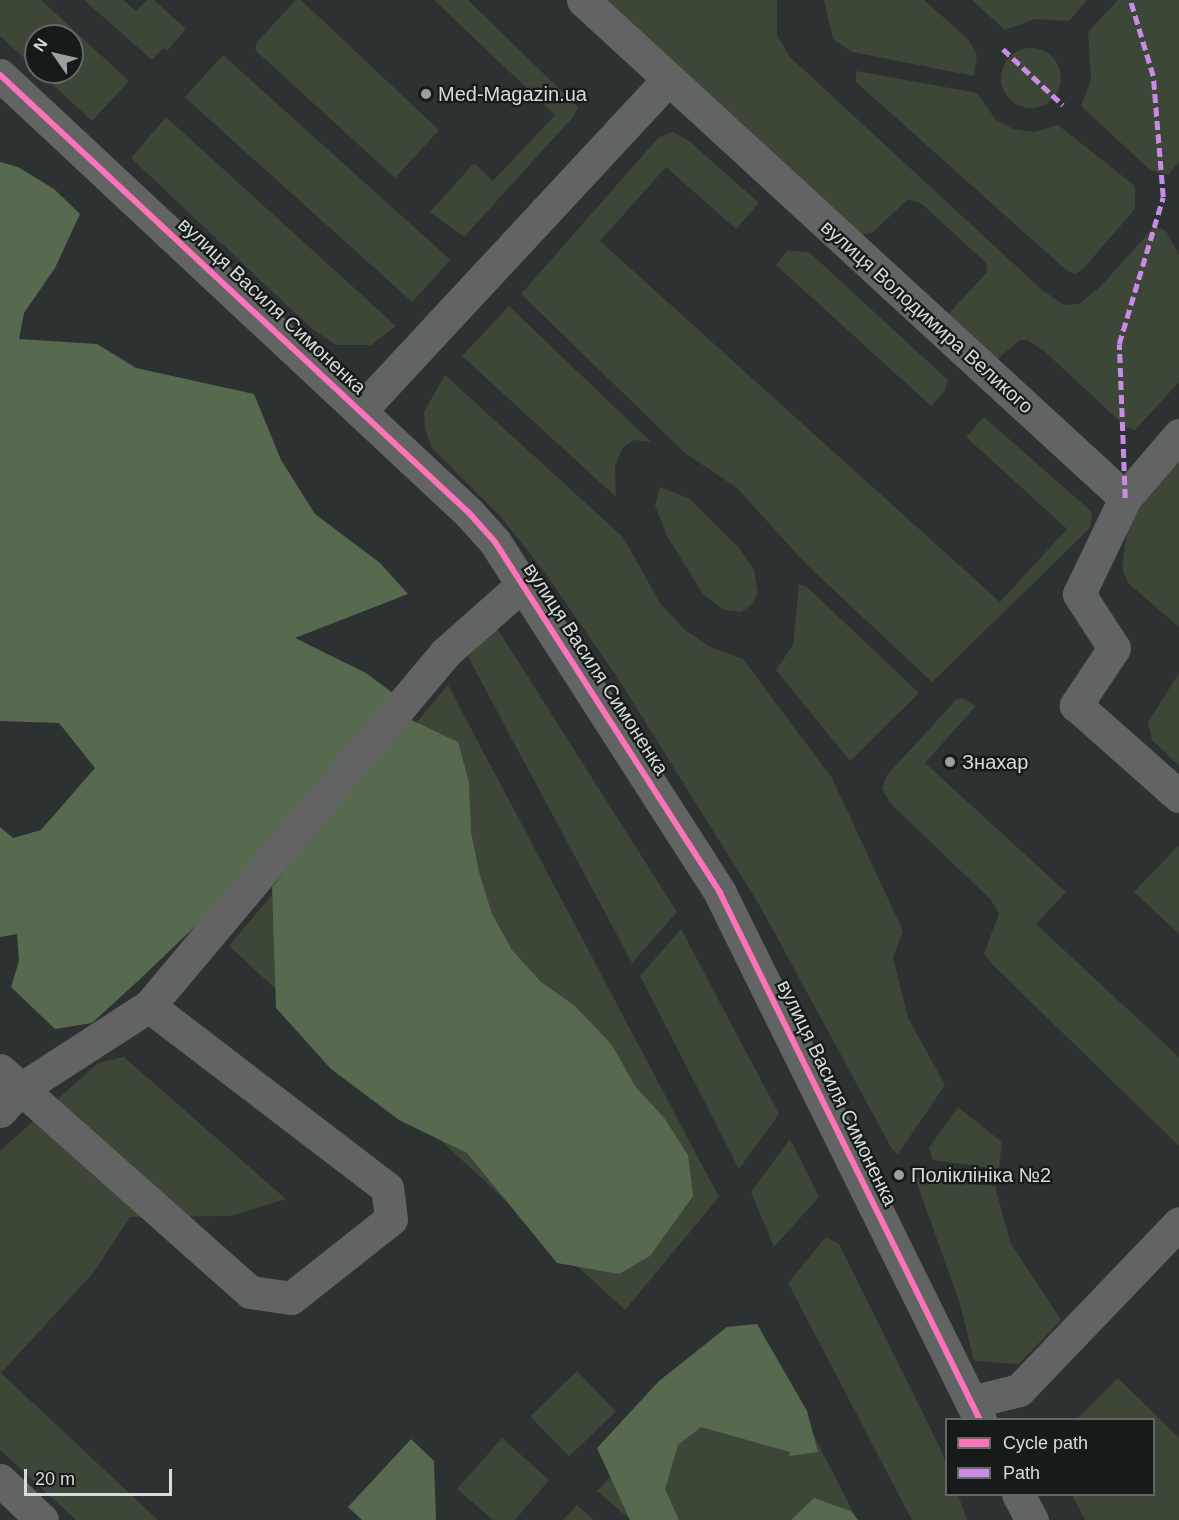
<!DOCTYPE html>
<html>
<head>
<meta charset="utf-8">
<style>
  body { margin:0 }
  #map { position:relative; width:1179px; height:1520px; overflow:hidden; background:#2c3231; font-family:Arial,sans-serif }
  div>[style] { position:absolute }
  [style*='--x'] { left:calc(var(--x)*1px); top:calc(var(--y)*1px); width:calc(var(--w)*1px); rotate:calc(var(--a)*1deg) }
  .green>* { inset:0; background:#3c4737; transform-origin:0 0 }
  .round { border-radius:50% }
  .forest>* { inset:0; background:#57694f }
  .minor>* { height:33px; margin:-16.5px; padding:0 16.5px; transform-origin:16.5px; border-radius:16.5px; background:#626363 }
  .quiet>* { height:4.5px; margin-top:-2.25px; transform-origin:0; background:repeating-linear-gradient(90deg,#ca8be6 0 9px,transparent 0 13.5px) }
  .cycleway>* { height:6px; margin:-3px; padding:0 3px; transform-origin:3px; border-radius:3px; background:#fb73b8 }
  .dots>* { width:16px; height:16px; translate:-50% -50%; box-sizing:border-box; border:3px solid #161b1a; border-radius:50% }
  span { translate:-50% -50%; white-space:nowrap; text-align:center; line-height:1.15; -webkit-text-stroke:4.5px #161b1a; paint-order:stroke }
  .poi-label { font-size:20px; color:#d6dcdb }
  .left { translate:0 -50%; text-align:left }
  .street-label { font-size:20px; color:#d6dcdb }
  .legend { position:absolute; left:945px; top:1418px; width:210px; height:78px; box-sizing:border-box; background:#161b1a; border:2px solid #636867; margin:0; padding:8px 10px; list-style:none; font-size:18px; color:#d6dcdb }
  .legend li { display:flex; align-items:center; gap:12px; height:30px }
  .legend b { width:30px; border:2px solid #636867 }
  .north { position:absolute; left:24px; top:24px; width:60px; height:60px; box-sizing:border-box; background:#161b1a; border:2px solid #636867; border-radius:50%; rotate:304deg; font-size:16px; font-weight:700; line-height:24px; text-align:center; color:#d6dcdb }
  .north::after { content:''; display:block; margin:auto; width:21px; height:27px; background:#9aa0a0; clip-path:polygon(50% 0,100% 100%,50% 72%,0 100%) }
  .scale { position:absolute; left:24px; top:1469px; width:148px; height:27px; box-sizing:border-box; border:3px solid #d6dcdb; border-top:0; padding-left:8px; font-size:18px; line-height:21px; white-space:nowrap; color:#d6dcdb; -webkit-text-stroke:4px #161b1a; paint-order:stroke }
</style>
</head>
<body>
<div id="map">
  <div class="green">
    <div style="clip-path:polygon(0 0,41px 0,129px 81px,92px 121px,39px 72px,72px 72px,72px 36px,36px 36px,36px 69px,0 36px)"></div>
    <div style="clip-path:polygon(84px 0,123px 0,136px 11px,147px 0,154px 0,186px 29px,167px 51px,163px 48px,152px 60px)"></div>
    <div style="clip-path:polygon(296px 0,301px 0,439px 130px,395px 178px,255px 50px,257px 42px)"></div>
    <div style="clip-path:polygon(434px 0,468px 0,578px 107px,573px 117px,464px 237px,430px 212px,474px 163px,493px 181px,555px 115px)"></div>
    <div style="clip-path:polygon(607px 0,777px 0,777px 35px,790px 57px,1042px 290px,1064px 305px,1079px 304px,1100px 287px,1155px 226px,1166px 231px,1179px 255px,1179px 382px,1135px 430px,1126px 427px,1043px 350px,1027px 340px,1020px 340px,996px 360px,945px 318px,987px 272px,986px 263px,922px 204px,908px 199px,872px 233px,857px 235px)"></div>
    <div style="clip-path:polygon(824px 0,924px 0,969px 40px,977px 55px,974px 76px,852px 52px,833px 39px)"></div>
    <div style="clip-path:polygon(972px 0,1087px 0,1069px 21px,1035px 19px,1005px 30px)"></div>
    <div style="clip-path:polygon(1118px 0,1179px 0,1179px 162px,1168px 175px,1150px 170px,1081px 106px,1091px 80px,1088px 32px)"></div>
    <div class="round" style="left:1001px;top:48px;width:60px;height:60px"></div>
    <div style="left:223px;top:55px;width:306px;height:57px;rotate:42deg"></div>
    <div style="clip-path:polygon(856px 71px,977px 93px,996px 120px,1013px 129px,1034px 132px,1058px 125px,1135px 186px,1135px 209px,1083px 269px,1075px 274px,1065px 269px,856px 82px)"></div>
    <div style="clip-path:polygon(166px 117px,396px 326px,371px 345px,336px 345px,311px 328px,131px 158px)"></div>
    <div style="clip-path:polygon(673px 132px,689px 141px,759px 203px,736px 229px,666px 167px,600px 241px,1000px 602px,1067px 529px,966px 437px,984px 417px,1092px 512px,1090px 528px,932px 682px,806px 564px,737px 488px,685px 453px,521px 294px,659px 137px)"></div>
    <div style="clip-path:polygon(787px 251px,809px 252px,948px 380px,945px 391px,931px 406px,776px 265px)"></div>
    <div style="clip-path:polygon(509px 306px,651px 442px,634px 440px,623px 447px,615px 466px,616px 497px,462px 356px)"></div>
    <div style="clip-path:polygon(445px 375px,623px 537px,660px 603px,685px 630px,712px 648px,743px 659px,832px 778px,903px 931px,893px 957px,908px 1018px,945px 1085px,898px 1154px,892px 1149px,760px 906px,619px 680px,546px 574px,502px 518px,432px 448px,425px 429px,424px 412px)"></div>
    <div style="clip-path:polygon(1179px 455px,1179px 627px,1128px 583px,1122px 568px,1127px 533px,1138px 503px)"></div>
    <div style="clip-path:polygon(660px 487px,690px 499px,740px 549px,754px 570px,758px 593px,751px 605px,741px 612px,724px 610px,703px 594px,667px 536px,655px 506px)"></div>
    <div style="clip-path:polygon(799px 584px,807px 587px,919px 693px,850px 761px,776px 670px,793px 645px)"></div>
    <div style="clip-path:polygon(495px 625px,677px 912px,632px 963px,468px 657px)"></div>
    <div style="clip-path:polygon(1179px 673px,1179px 766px,1152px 740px,1148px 722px)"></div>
    <div style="clip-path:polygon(448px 685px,719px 1197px,625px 1310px,229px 946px)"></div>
    <div style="clip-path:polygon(962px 698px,976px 706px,925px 763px,1066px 892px,1036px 924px,1179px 1057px,1179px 1146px,993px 965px,984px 953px,999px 914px,991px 900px,890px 803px,882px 788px,887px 775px,956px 700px)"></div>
    <div style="clip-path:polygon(1178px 846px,1179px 846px,1179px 934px,1134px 892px)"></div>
    <div style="clip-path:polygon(681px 929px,779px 1114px,739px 1169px,640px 976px)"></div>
    <div style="clip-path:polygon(124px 1057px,286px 1199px,231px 1216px,130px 1217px,94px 1272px,1px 1373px,158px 1520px,76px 1520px,0 1450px,0 1151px,98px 1063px)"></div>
    <div style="clip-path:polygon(958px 1107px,1002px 1142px,999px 1169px,933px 1160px,929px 1148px)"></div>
    <div style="clip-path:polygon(790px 1139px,819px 1197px,774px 1247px,751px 1192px)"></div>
    <div style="clip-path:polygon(915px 1178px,995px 1186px,1010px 1242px,1061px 1320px,1019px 1364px,974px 1361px,960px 1304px)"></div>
    <div style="clip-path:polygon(826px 1237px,839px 1244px,941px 1450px,946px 1464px,946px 1494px,958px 1495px,967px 1520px,912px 1520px,788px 1283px)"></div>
    <div style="clip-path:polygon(757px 1324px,857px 1520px,631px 1520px,597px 1491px)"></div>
    <div style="left:577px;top:1371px;width:56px;height:65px;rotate:46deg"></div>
    <div style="clip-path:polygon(1118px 1378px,1179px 1438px,1179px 1520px,1085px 1520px,1072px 1495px,1154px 1494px,1154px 1420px,1077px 1419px)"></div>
    <div style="clip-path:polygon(502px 1438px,549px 1480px,515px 1520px,493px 1520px,457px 1489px)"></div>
    <div style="clip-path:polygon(577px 1505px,594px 1520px,563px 1520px)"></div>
  </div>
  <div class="forest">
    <div style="clip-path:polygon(0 162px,18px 167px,54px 189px,80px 214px,55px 268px,24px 313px,19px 339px,97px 344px,136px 368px,254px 394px,281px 460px,315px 514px,380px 563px,408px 594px,295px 638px,366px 673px,402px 700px,248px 876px,139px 980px,92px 1023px,55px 1029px,11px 987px,19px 961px,17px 934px,0 937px,0 827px,13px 838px,41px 830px,95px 768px,59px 723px,0 721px)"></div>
    <div style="clip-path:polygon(407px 718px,458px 742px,469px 782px,471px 832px,479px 872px,492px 914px,512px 950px,541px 982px,575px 1006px,612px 1045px,635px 1086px,665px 1119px,688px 1155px,693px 1196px,650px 1256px,619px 1274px,557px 1263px,467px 1153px,399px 1120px,331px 1069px,276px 1008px,272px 887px)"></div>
    <div style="clip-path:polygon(757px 1324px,807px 1411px,818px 1452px,789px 1456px,790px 1452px,701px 1427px,678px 1445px,665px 1489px,679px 1520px,630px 1520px,597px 1448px,659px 1381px,727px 1327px)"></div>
    <div style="clip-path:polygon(411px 1439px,434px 1461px,436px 1520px,362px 1520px,348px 1507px)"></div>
    <div style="clip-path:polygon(814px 1498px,851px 1511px,858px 1520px,791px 1520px)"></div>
  </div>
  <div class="minor">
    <div style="--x:583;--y:0;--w:736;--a:42.58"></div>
    <div style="--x:1125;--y:498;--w:83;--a:-49.4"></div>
    <div style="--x:0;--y:75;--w:642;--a:43.04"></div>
    <div style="--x:469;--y:513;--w:39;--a:48"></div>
    <div style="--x:495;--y:542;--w:417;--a:57.3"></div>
    <div style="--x:720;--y:893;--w:588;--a:63.74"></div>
    <div style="--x:360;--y:411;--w:452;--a:-47.1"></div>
    <div style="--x:1125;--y:498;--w:106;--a:115.6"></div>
    <div style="--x:1079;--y:594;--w:64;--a:57.1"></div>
    <div style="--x:1114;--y:648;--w:69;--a:123.7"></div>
    <div style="--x:1076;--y:705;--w:137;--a:41.5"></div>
    <div style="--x:0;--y:1070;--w:334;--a:41.6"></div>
    <div style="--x:250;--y:1292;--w:41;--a:8.3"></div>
    <div style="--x:291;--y:1298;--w:127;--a:-38.3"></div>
    <div style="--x:391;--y:1219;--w:31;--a:-97"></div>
    <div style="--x:387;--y:1188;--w:300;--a:-142.6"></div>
    <div style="--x:0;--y:1111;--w:28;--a:-48"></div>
    <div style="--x:19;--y:1090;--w:155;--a:-32.9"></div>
    <div style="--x:149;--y:1006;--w:461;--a:-50"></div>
    <div style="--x:445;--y:653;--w:104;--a:-41.5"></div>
    <div style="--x:971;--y:1402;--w:49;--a:-14"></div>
    <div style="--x:1019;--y:1390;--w:231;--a:-46.2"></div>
    <div style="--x:0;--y:1480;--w:58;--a:43.6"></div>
    <div style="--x:1018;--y:1494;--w:30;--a:62"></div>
  </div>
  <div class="quiet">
    <div style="--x:1003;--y:49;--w:82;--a:43"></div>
    <div style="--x:1125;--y:498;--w:154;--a:-92.2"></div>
    <div style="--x:1119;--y:344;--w:153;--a:-73.3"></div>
    <div style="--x:1163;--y:197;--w:121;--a:-94.7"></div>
    <div style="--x:1153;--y:76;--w:79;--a:-106.8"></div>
  </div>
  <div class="cycleway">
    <div style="--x:0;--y:75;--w:642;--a:43.04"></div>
    <div style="--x:469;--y:513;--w:39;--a:48"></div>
    <div style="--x:495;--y:542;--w:417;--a:57.3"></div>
    <div style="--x:720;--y:893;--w:588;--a:63.74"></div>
  </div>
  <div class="dots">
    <div style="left:426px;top:94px;background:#9aa0a0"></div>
    <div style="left:950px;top:762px;background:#9aa0a0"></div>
    <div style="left:899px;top:1175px;background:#9aa0a0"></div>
  </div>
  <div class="poi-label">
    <span class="left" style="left:438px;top:94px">Med-Magazin.ua</span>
    <span class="left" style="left:962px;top:762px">Знахар</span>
    <span class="left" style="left:911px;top:1175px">Поліклініка №2</span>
  </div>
  <div class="street-label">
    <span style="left:272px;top:306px;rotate:43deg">вулиця Василя Симоненка</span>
    <span style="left:927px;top:317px;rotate:42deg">вулиця Володимира Великого</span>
    <span style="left:596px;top:669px;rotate:57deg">вулиця Василя Симоненка</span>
    <span style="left:837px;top:1093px;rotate:64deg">вулиця Василя Симоненка</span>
  </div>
  <ul class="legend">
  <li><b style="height:8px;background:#fb73b8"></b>Cycle path</li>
  <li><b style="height:8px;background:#ca8be6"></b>Path</li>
  </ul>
  <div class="north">N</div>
  <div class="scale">20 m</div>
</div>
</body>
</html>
